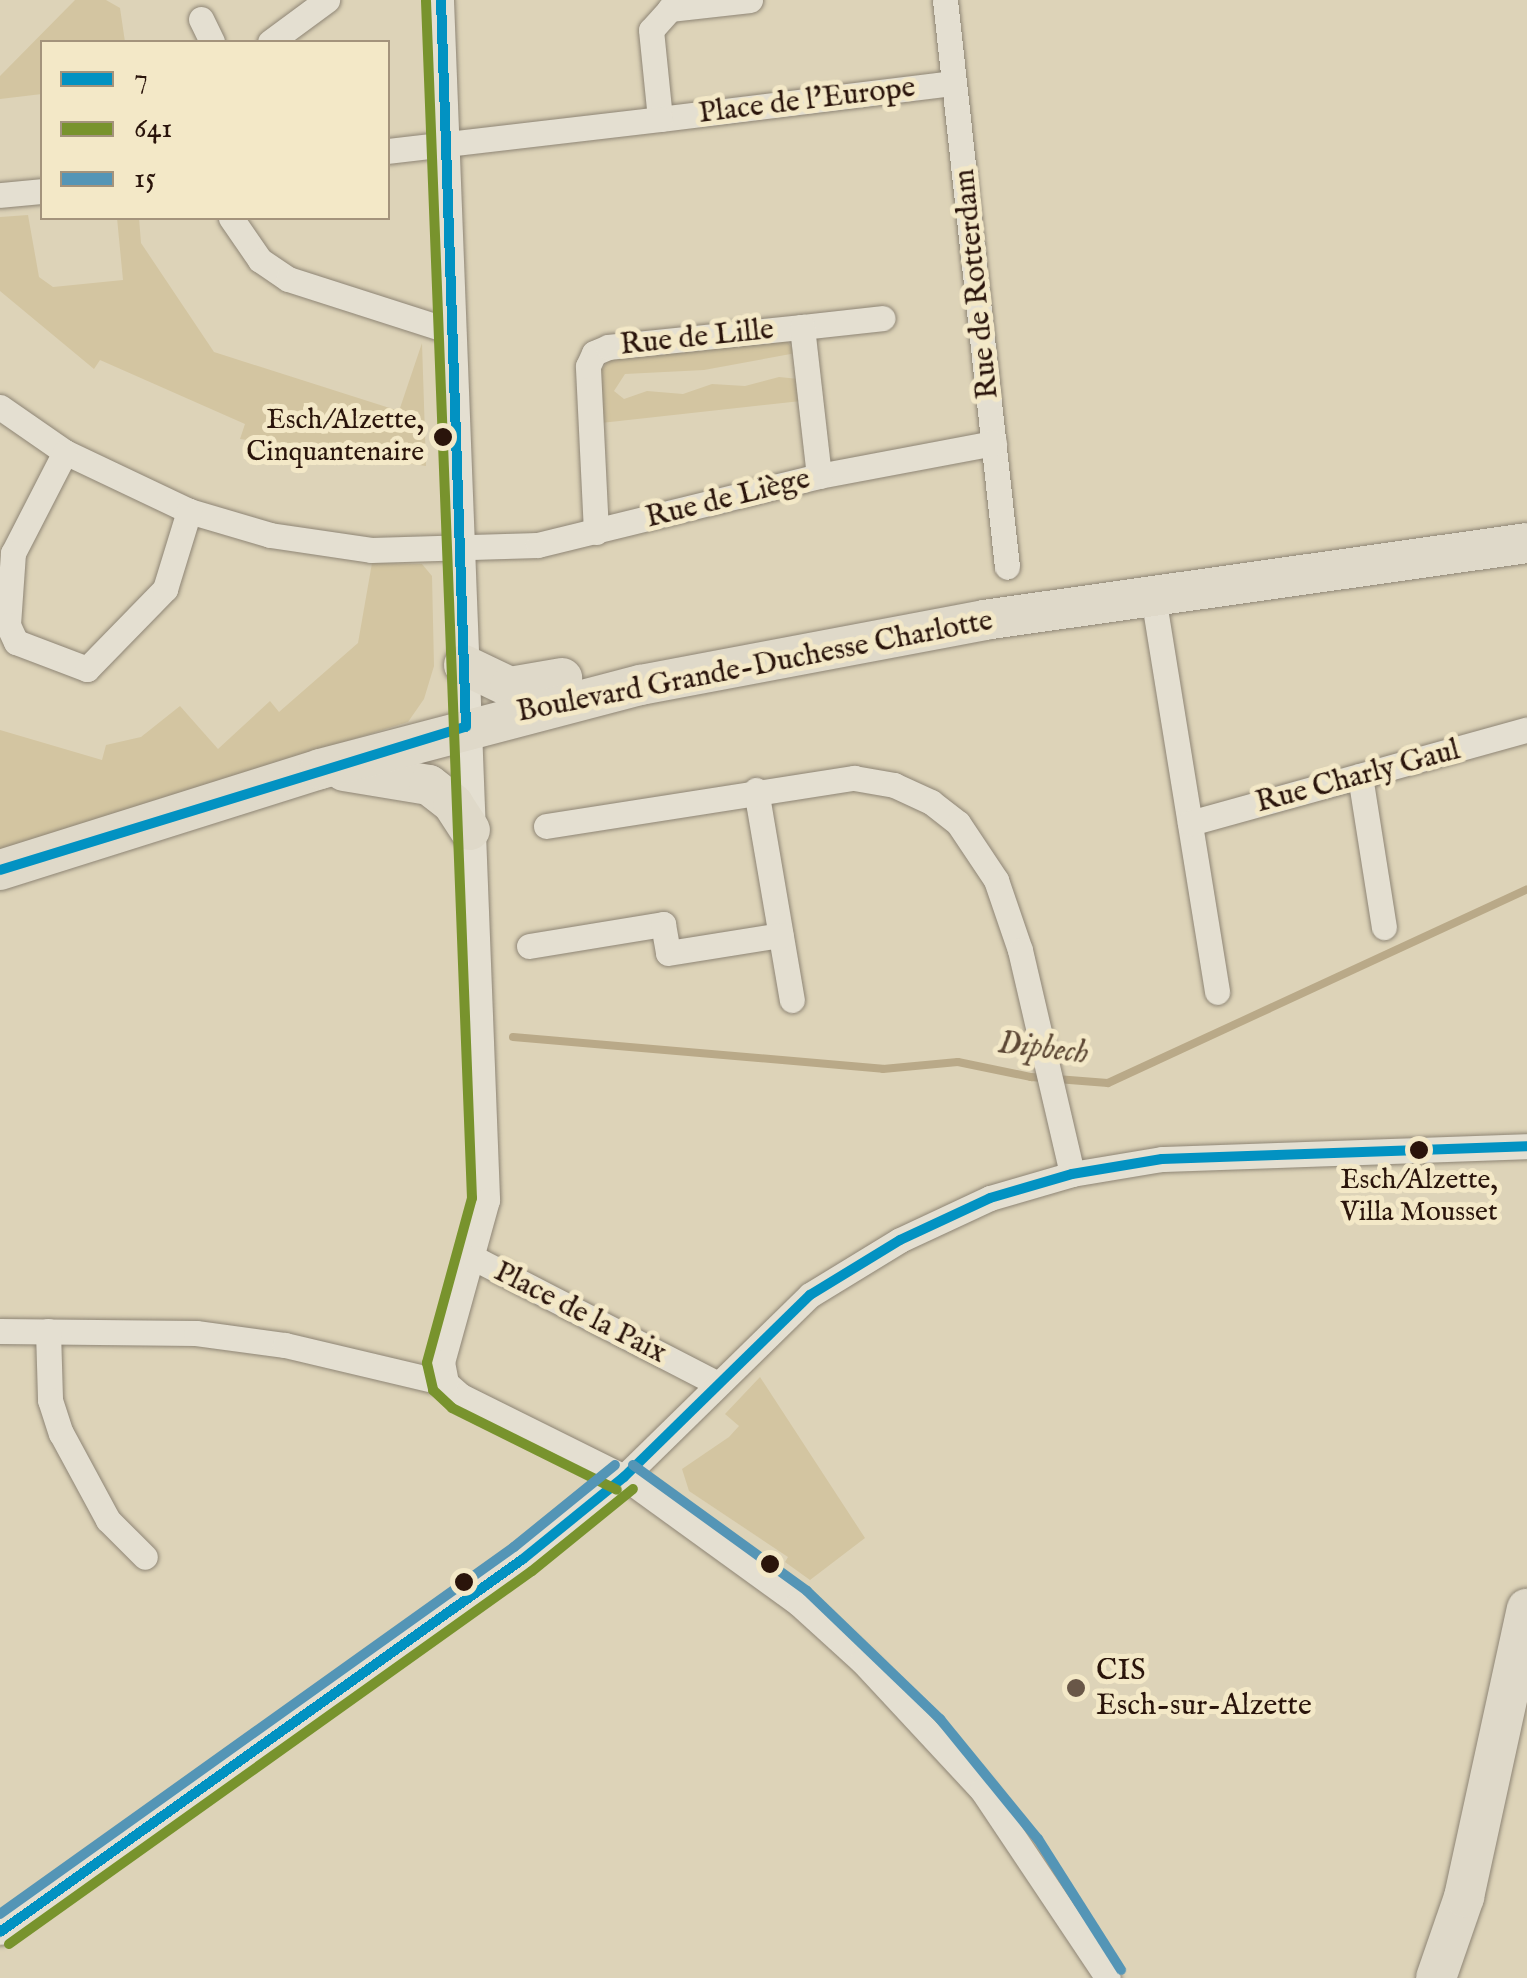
<!DOCTYPE html>
<html>
<head>
<meta charset="utf-8">
<style>
  body { margin:0 }
  #map { position:relative; width:1527px; height:1978px; overflow:hidden; background:#ddd3b8; font-family:"IM FELL English",serif }
  div>[style] { position:absolute }
  [style*='--x'] { left:calc(var(--x)*1px); top:calc(var(--y)*1px); width:calc(var(--w)*1px); rotate:calc(var(--a)*1deg) }
  .green>* { inset:0; background:#d3c5a1 }
  .stream>* { height:8px; margin:-4px; padding:0 4px; transform-origin:4px; border-radius:4px; background:#b9a988 }
  .roads { filter:drop-shadow(0 0 2px #8e8575) drop-shadow(0 0 2px #8e8575) }
  .minor>* { height:25px; margin:-12.5px; padding:0 12.5px; transform-origin:12.5px; border-radius:12.5px; background:#e4dfd1 }
  .primary>* { height:40px; margin:-20px; padding:0 20px; transform-origin:20px; border-radius:20px; background:#dfd9c9 }
  .bus-1>* { height:10px; margin:-5px; padding:0 5px; transform-origin:5px; border-radius:5px; background:#0292c2 }
  .bus-2>* { height:10px; margin:-5px; padding:0 5px; transform-origin:5px; border-radius:5px; background:#78932d }
  .bus-3>* { height:10px; margin:-5px; padding:0 5px; transform-origin:5px; border-radius:5px; background:#5495b6 }
  .dots>* { width:28px; height:28px; translate:-50% -50%; box-sizing:border-box; border:5px solid #f3e8c7; border-radius:50% }
  span { translate:-50% -50%; white-space:nowrap; text-align:center; line-height:1.15; -webkit-text-stroke:10px #f3e8c7; paint-order:stroke }
  .bus-label { font-size:28px; color:#2a140b }
  .right { translate:-100% -50%; text-align:right }
  .street-label { font-size:30px; color:#2a140b }
  .poi-label { font-size:30px; color:#2a140b }
  .left { translate:0 -50%; text-align:left }
  .water-label { font-size:32px; color:#5d4835; font-style:italic }
  .legend { position:absolute; left:40px; top:40px; width:350px; height:180px; box-sizing:border-box; background:#f3e8c7; border:2px solid #a3937c; margin:0; padding:12px 18px; list-style:none; font-size:30px; color:#2a140b }
  .legend li { display:flex; align-items:center; gap:20px; height:50px }
  .legend b { width:50px; border:2px solid #a3937c }
</style>
</head>
<body>
<div id="map">
  <div class="green">
    <div style="clip-path:polygon(75px 0,106px 0,120px 8px,125px 42px,42px 42px,42px 94px,0 99px,0 76px)"></div>
    <div style="clip-path:polygon(28px 215px,39px 277px,53px 287px,123px 280px,117px 218px,139px 218px,141px 243px,214px 352px,399px 411px,422px 343px,426px 466px,240px 439px,245px 424px,100px 360px,94px 369px,0 291px,0 217px)"></div>
    <div style="clip-path:polygon(786px 340px,796px 353px,704px 370px,625px 374px,614px 391px,624px 399px,647px 391px,683px 394px,712px 384px,745px 386px,779px 377px,799px 379px,801px 401px,601px 423px,599px 374px,611px 356px)"></div>
    <div style="clip-path:polygon(372px 563px,422px 564px,432px 576px,434px 666px,424px 699px,408px 722px,0 850px,0 730px,102px 760px,106px 745px,141px 737px,180px 706px,218px 749px,270px 701px,279px 712px,358px 643px)"></div>
    <div style="clip-path:polygon(760px 1377px,865px 1538px,810px 1580px,785px 1562px,788px 1557px,689px 1491px,682px 1469px,729px 1437px,739px 1426px,725px 1414px)"></div>
  </div>
  <div class="stream">
    <div style="--x:513;--y:1037;--w:371;--a:4.9"></div>
    <div style="--x:883;--y:1069;--w:75;--a:-5.3"></div>
    <div style="--x:958;--y:1062;--w:75;--a:11.6"></div>
    <div style="--x:1031;--y:1077;--w:77;--a:4.5"></div>
    <div style="--x:1108;--y:1083;--w:462;--a:-24.8"></div>
  </div>
  <div class="roads">
    <div class="minor">
      <div style="--x:441;--y:0;--w:1201;--a:87.8"></div>
      <div style="--x:487;--y:1200;--w:168;--a:105.5"></div>
      <div style="--x:442;--y:1362;--w:21;--a:79"></div>
      <div style="--x:446;--y:1383;--w:20;--a:41"></div>
      <div style="--x:461;--y:1396;--w:182;--a:26.4"></div>
      <div style="--x:624;--y:1477;--w:215;--a:35.9"></div>
      <div style="--x:798;--y:1603;--w:86;--a:42.2"></div>
      <div style="--x:862;--y:1661;--w:176;--a:47.1"></div>
      <div style="--x:982;--y:1790;--w:226;--a:56.2"></div>
      <div style="--x:750;--y:0;--w:81;--a:173.6"></div>
      <div style="--x:670;--y:9;--w:28;--a:132"></div>
      <div style="--x:651;--y:30;--w:89;--a:84.2"></div>
      <div style="--x:660;--y:119;--w:296;--a:-7"></div>
      <div style="--x:945;--y:0;--w:570;--a:83.76"></div>
      <div style="--x:201;--y:19;--w:25;--a:64"></div>
      <div style="--x:270;--y:42;--w:71;--a:-36.4"></div>
      <div style="--x:388;--y:151;--w:274;--a:-6.7"></div>
      <div style="--x:0;--y:195;--w:42;--a:-5.4"></div>
      <div style="--x:231;--y:218;--w:51;--a:55.4"></div>
      <div style="--x:260;--y:260;--w:34;--a:34"></div>
      <div style="--x:288;--y:279;--w:173;--a:17.8"></div>
      <div style="--x:802;--y:327;--w:81;--a:-6.3"></div>
      <div style="--x:0;--y:407;--w:79;--a:34.7"></div>
      <div style="--x:65;--y:452;--w:137;--a:25.4"></div>
      <div style="--x:189;--y:511;--w:84;--a:16.5"></div>
      <div style="--x:270;--y:535;--w:102;--a:8.4"></div>
      <div style="--x:371;--y:550;--w:167;--a:-1.7"></div>
      <div style="--x:538;--y:545;--w:289;--a:-13.8"></div>
      <div style="--x:819;--y:476;--w:178;--a:-10.7"></div>
      <div style="--x:65;--y:452;--w:114;--a:117.2"></div>
      <div style="--x:13;--y:553;--w:72;--a:94"></div>
      <div style="--x:8;--y:625;--w:19;--a:65"></div>
      <div style="--x:16;--y:642;--w:76;--a:20.8"></div>
      <div style="--x:87;--y:669;--w:112;--a:-45.7"></div>
      <div style="--x:165;--y:589;--w:82;--a:-72.9"></div>
      <div style="--x:596;--y:532;--w:166;--a:-92.8"></div>
      <div style="--x:588;--y:366;--w:14;--a:-65"></div>
      <div style="--x:594;--y:353;--w:15;--a:-23"></div>
      <div style="--x:608;--y:347;--w:195;--a:-5.9"></div>
      <div style="--x:802;--y:327;--w:150;--a:83.5"></div>
      <div style="--x:1153;--y:596;--w:401;--a:80.8"></div>
      <div style="--x:1360;--y:776;--w:153;--a:81"></div>
      <div style="--x:756;--y:790;--w:213;--a:80.3"></div>
      <div style="--x:1190;--y:823;--w:349;--a:-15.5"></div>
      <div style="--x:546;--y:826;--w:312;--a:-8.9"></div>
      <div style="--x:854;--y:778;--w:41;--a:9.9"></div>
      <div style="--x:894;--y:785;--w:41;--a:24.7"></div>
      <div style="--x:931;--y:802;--w:34;--a:38"></div>
      <div style="--x:958;--y:823;--w:69;--a:56.3"></div>
      <div style="--x:996;--y:880;--w:74;--a:71.1"></div>
      <div style="--x:1020;--y:950;--w:230;--a:76.9"></div>
      <div style="--x:529;--y:946;--w:136;--a:-9.3"></div>
      <div style="--x:663;--y:924;--w:29;--a:80"></div>
      <div style="--x:668;--y:953;--w:114;--a:-9.1"></div>
      <div style="--x:474;--y:1258;--w:272;--a:27.3"></div>
      <div style="--x:0;--y:1331;--w:196;--a:0.6"></div>
      <div style="--x:196;--y:1333;--w:90;--a:7.7"></div>
      <div style="--x:285;--y:1345;--w:165;--a:13.3"></div>
      <div style="--x:48;--y:1331;--w:69;--a:88.3"></div>
      <div style="--x:50;--y:1400;--w:35;--a:72"></div>
      <div style="--x:61;--y:1433;--w:99;--a:61.6"></div>
      <div style="--x:108;--y:1520;--w:52;--a:45"></div>
      <div style="--x:0;--y:1932;--w:642;--a:-35.5"></div>
      <div style="--x:523;--y:1559;--w:130;--a:-39.1"></div>
      <div style="--x:624;--y:1477;--w:260;--a:-44.4"></div>
      <div style="--x:810;--y:1295;--w:105;--a:-31.4"></div>
      <div style="--x:900;--y:1240;--w:99;--a:-25"></div>
      <div style="--x:990;--y:1198;--w:85;--a:-16.3"></div>
      <div style="--x:1072;--y:1174;--w:91;--a:-9.5"></div>
      <div style="--x:1162;--y:1159;--w:365;--a:-2"></div>
    </div>
    <div class="primary">
      <div style="--x:464;--y:665;--w:51;--a:25.6"></div>
      <div style="--x:510;--y:687;--w:53;--a:-9.8"></div>
      <div style="--x:344;--y:771;--w:86;--a:9.4"></div>
      <div style="--x:429;--y:785;--w:31;--a:38"></div>
      <div style="--x:453;--y:804;--w:31;--a:57"></div>
      <div style="--x:0;--y:870;--w:336;--a:-17.5"></div>
      <div style="--x:320;--y:769;--w:332;--a:-14.7"></div>
      <div style="--x:641;--y:685;--w:349;--a:-10.7"></div>
      <div style="--x:984;--y:620;--w:548;--a:-8.07"></div>
      <div style="--x:1436;--y:1978;--w:86;--a:-70.9"></div>
      <div style="--x:1464;--y:1897;--w:295;--a:-77.7"></div>
    </div>
  </div>
  <div class="bus-1">
    <div style="--x:441;--y:0;--w:727;--a:88.03"></div>
    <div style="--x:0;--y:870;--w:487;--a:-17.1"></div>
    <div style="--x:0;--y:1932;--w:642;--a:-35.5"></div>
    <div style="--x:523;--y:1559;--w:130;--a:-39.1"></div>
    <div style="--x:624;--y:1477;--w:260;--a:-44.4"></div>
    <div style="--x:810;--y:1295;--w:105;--a:-31.4"></div>
    <div style="--x:900;--y:1240;--w:99;--a:-25"></div>
    <div style="--x:990;--y:1198;--w:85;--a:-16.3"></div>
    <div style="--x:1072;--y:1174;--w:91;--a:-9.5"></div>
    <div style="--x:1162;--y:1159;--w:365;--a:-2"></div>
  </div>
  <div class="bus-2">
    <div style="--x:426;--y:1;--w:1198;--a:87.8"></div>
    <div style="--x:472;--y:1198;--w:171;--a:105.3"></div>
    <div style="--x:427;--y:1363;--w:28;--a:77"></div>
    <div style="--x:433;--y:1390;--w:26;--a:43"></div>
    <div style="--x:452;--y:1408;--w:184;--a:26.4"></div>
    <div style="--x:9;--y:1944;--w:642;--a:-35.5"></div>
    <div style="--x:532;--y:1571;--w:130;--a:-39.1"></div>
  </div>
  <div class="bus-3">
    <div style="--x:633;--y:1465;--w:215;--a:35.9"></div>
    <div style="--x:807;--y:1591;--w:185;--a:43.9"></div>
    <div style="--x:940;--y:1719;--w:155;--a:50.8"></div>
    <div style="--x:1038;--y:1839;--w:155;--a:57.6"></div>
    <div style="--x:0;--y:1914;--w:632;--a:-35.53"></div>
    <div style="--x:514;--y:1547;--w:130;--a:-39.1"></div>
  </div>
  <div class="dots">
    <div style="left:443px;top:437px;background:#2a140b"></div>
    <div style="left:1419px;top:1150px;background:#2a140b"></div>
    <div style="left:770px;top:1564px;background:#2a140b"></div>
    <div style="left:464px;top:1582px;background:#2a140b"></div>
    <div style="left:1076px;top:1688px;background:#695748"></div>
  </div>
  <div class="bus-label">
    <span class="right" style="left:424px;top:437px">Esch/Alzette,<br>Cinquantenaire</span>
    <span style="left:1419px;top:1197px">Esch/Alzette,<br>Villa Mousset</span>
  </div>
  <div class="street-label">
    <span style="left:807px;top:101px;rotate:-7deg">Place de l'Europe</span>
    <span style="left:977px;top:284px;rotate:-96deg">Rue de Rotterdam</span>
    <span style="left:697px;top:338px;rotate:-6deg">Rue de Lille</span>
    <span style="left:728px;top:499px;rotate:-14deg">Rue de Liège</span>
    <span style="left:755px;top:667px;rotate:-11deg">Boulevard Grande-Duchesse Charlotte</span>
    <span style="left:1358px;top:777px;rotate:-15deg">Rue Charly Gaul</span>
    <span style="left:580px;top:1313px;rotate:27deg">Place de la Paix</span>
  </div>
  <div class="poi-label">
    <span class="left" style="left:1096px;top:1688px">CIS<br>Esch-sur-Alzette</span>
  </div>
  <div class="water-label">
    <span style="left:1043px;top:1050px;rotate:7deg">Dipbech</span>
  </div>
  <ul class="legend">
  <li><b style="height:12px;background:#0292c2"></b>7</li>
  <li><b style="height:12px;background:#78932d"></b>641</li>
  <li><b style="height:12px;background:#5495b6"></b>15</li>
  </ul>
</div>
</body>
</html>
